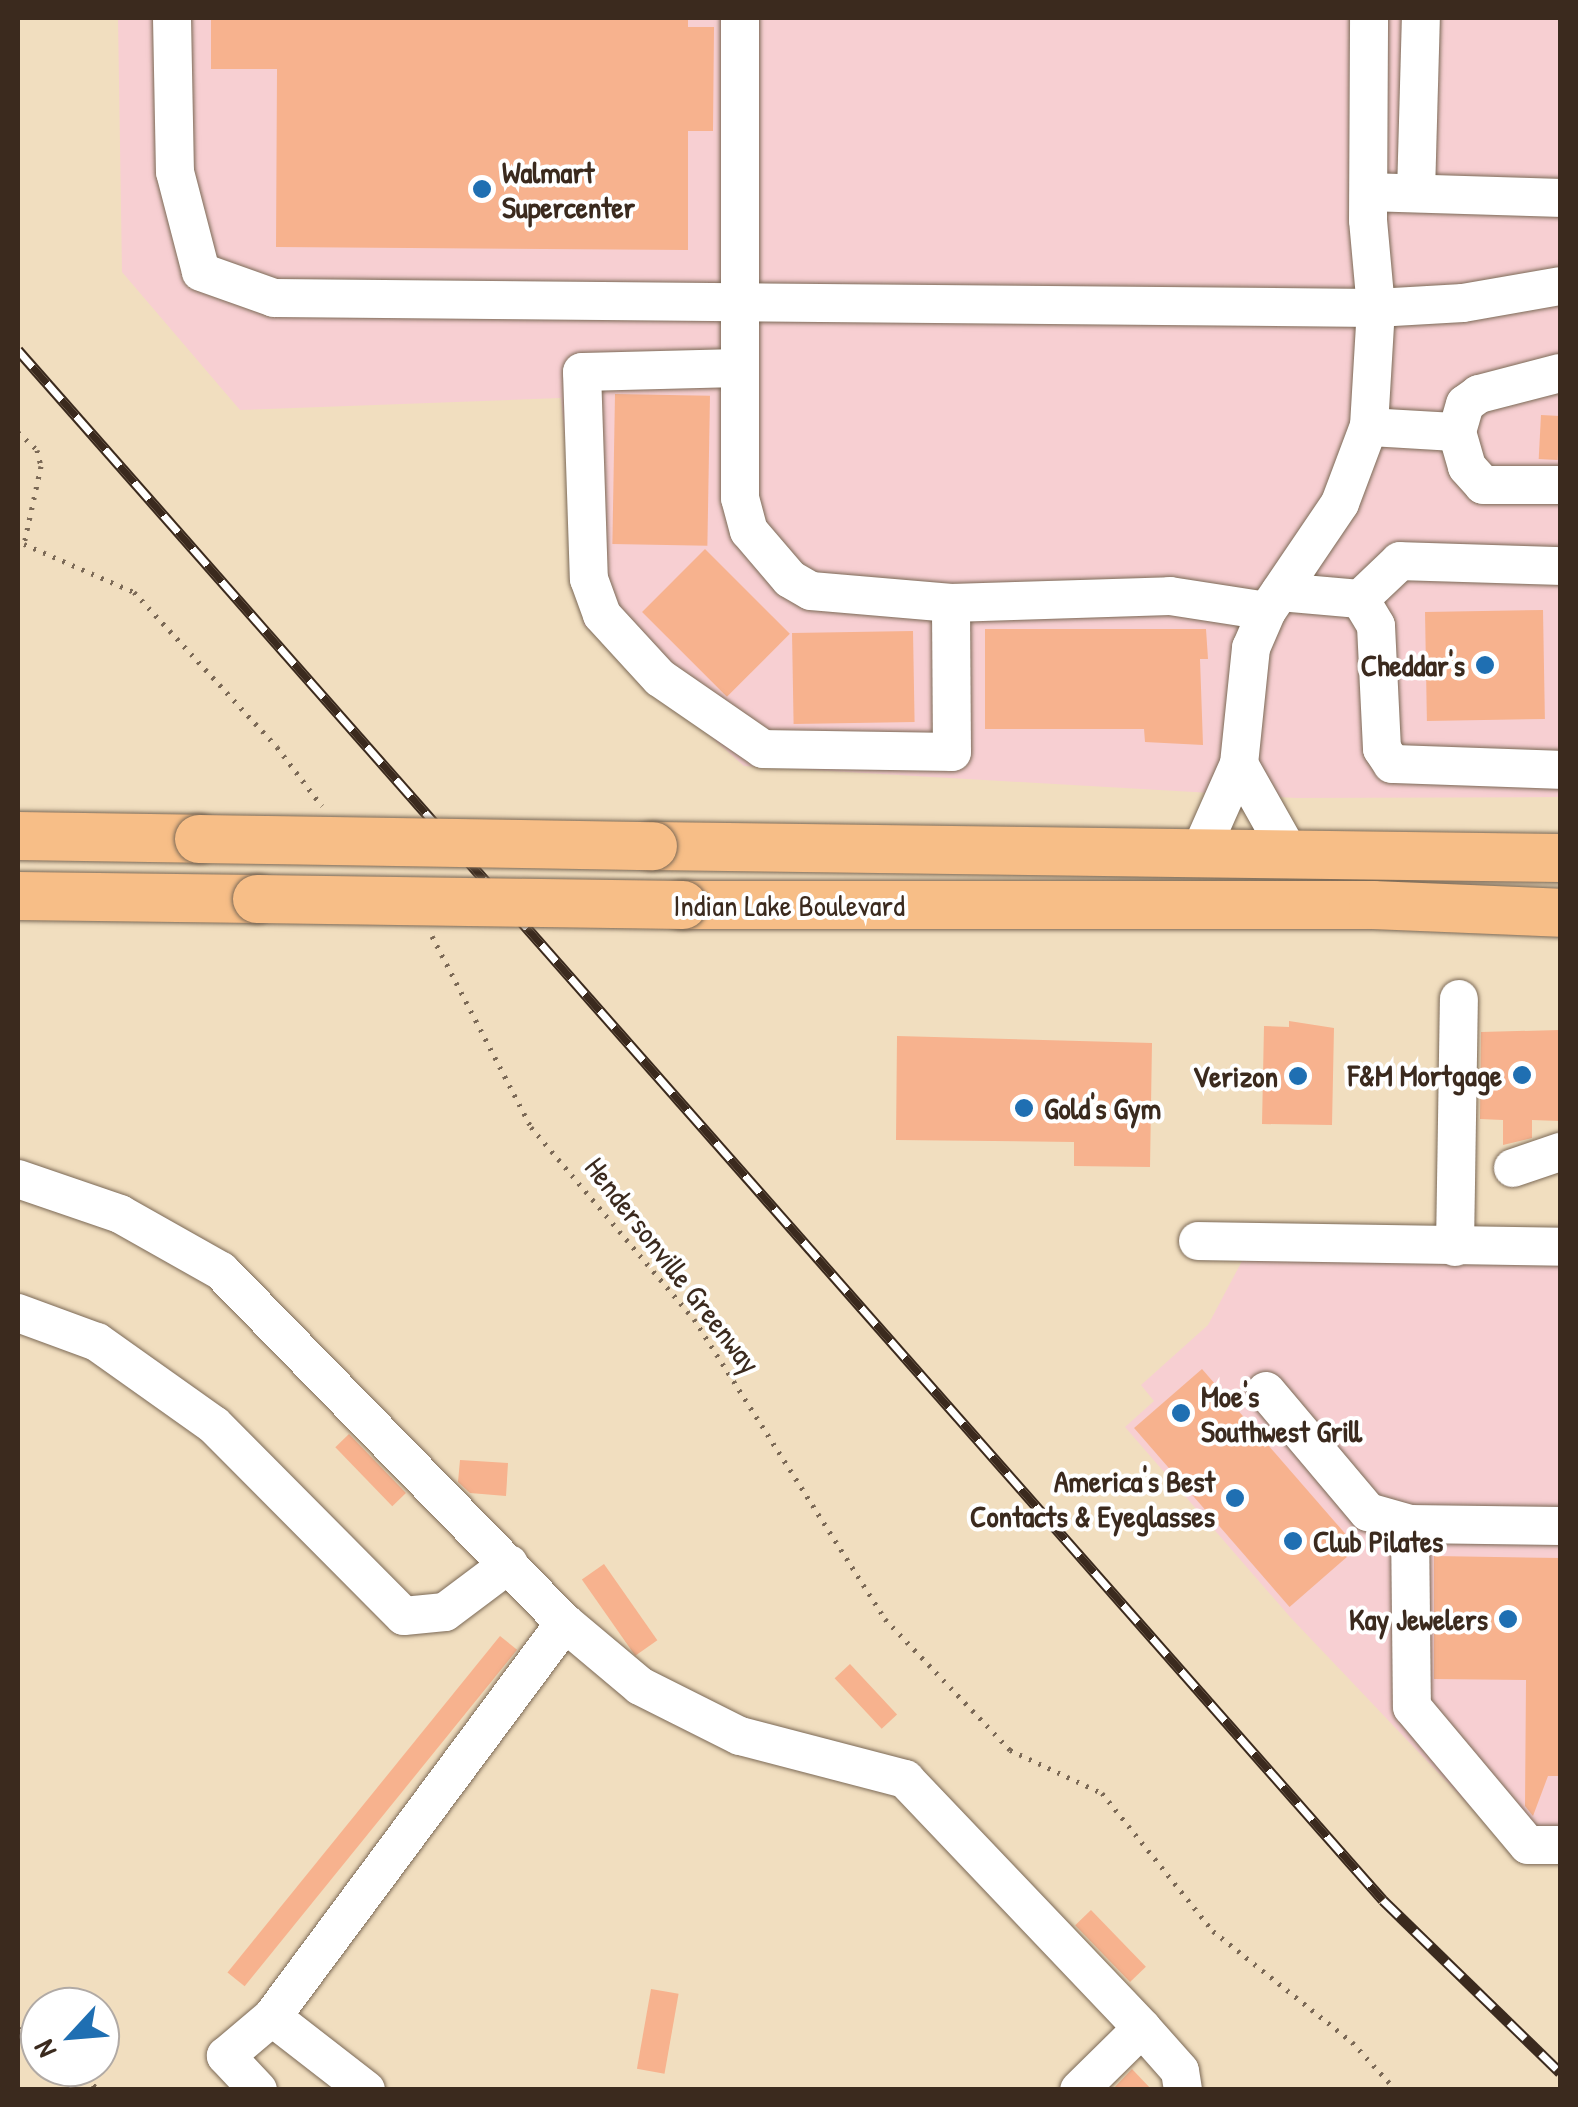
<!DOCTYPE html>
<html>
<head>
<meta charset="utf-8">
<style>
  body { margin:0 }
  #map { position:relative; width:1578px; height:2107px; overflow:hidden; background:#f1debf; font-family:"Patrick Hand",sans-serif }
  div>[style] { position:absolute }
  [style*='--x'] { left:calc(var(--x)*1px); top:calc(var(--y)*1px); width:calc(var(--w)*1px); rotate:calc(var(--a)*1deg) }
  .built>* { inset:0; background:#f7cfd2 }
  .building>* { inset:0; background:#f7b28e; transform-origin:0 0 }
  .path>* { height:5px; margin-top:-2.5px; transform-origin:0; background:repeating-linear-gradient(90deg,#7b6956 0 2.5px,transparent 0 10.5px) }
  .roads { filter:drop-shadow(0 0 2px #7b6956) drop-shadow(0 0 2px #7b6956) }
  .minor>* { height:38px; margin:-19px; padding:0 19px; transform-origin:19px; border-radius:19px; background:#fff }
  .major>* { height:48px; margin:-24px; padding:0 24px; transform-origin:24px; border-radius:24px; background:#f7be87 }
  .rail>* { height:11px; margin-top:-5.5px; transform-origin:0; background:repeating-linear-gradient(90deg,#fff 0 22px,#3b2a1e 0 44px); box-sizing:border-box; border-block:2px solid #3b2a1e }
  .bridges { filter:drop-shadow(0 0 2px #7b6956) drop-shadow(0 0 2px #7b6956) }
  .major-bridge>* { height:48px; margin:-24px; padding:0 24px; transform-origin:24px; border-radius:24px; background:#f7be87 }
  .dots>* { width:28px; height:28px; translate:-50% -50%; box-sizing:border-box; border:5px solid #fff; border-radius:50% }
  span { translate:-50% -50%; white-space:nowrap; text-align:center; line-height:1.15; -webkit-text-stroke:8px #fff; paint-order:stroke }
  .poi-label { font-size:30px; color:#3b2a1e; font-weight:700 }
  .left { translate:0 -50%; text-align:left }
  .right { translate:-100% -50%; text-align:right }
  .street-label { font-size:30px; color:#3b2a1e }
  .frame { position:absolute; inset:0; border:20px solid #3b2a1e; pointer-events:none }
  .north { position:absolute; left:20px; top:1987px; width:100px; height:100px; box-sizing:border-box; background:#fff; border:2px solid #b1aaa5; border-radius:50%; rotate:244deg; font-size:28px; font-weight:700; line-height:40px; text-align:center; color:#3b2a1e }
  .north::after { content:''; display:block; margin:auto; width:35px; height:45px; background:#1f6fb2; clip-path:polygon(50% 0,100% 100%,50% 72%,0 100%) }
</style>
</head>
<body>
<div id="map">
  <div class="built">
    <div style="clip-path:polygon(118px 18px,1560px 18px,1560px 797px,1296px 798px,744px 766px,584px 625px,561px 398px,240px 410px,122px 272px)"></div>
    <div style="clip-path:polygon(1290px 1256px,1560px 1260px,1560px 1862px,1522px 1861px,1291px 1618px,1125px 1427px,1154px 1401px,1141px 1385px,1208px 1325px,1242px 1261px)"></div>
  </div>
  <div class="building">
    <div style="clip-path:polygon(211px 18px,688px 18px,688px 27px,714px 27px,713px 131px,688px 131px,688px 250px,276px 247px,277px 69px,211px 69px)"></div>
    <div style="left:615px;top:394px;width:95px;height:150px;rotate:1deg"></div>
    <div style="left:1541px;top:415px;width:19px;height:44px;rotate:3deg"></div>
    <div style="left:705px;top:549px;width:120px;height:89px;rotate:45deg"></div>
    <div style="left:1543px;top:610px;width:109px;height:118px;rotate:89deg"></div>
    <div style="clip-path:polygon(985px 629px,1206px 629px,1208px 659px,1200px 659px,1203px 745px,1145px 742px,1144px 729px,985px 729px)"></div>
    <div style="left:913px;top:631px;width:91px;height:121px;rotate:89deg"></div>
    <div style="clip-path:polygon(1289px 1021px,1334px 1028px,1332px 1125px,1262px 1124px,1264px 1026px,1289px 1027px)"></div>
    <div style="clip-path:polygon(1560px 1030px,1560px 1121px,1532px 1120px,1532px 1138px,1503px 1145px,1503px 1120px,1480px 1119px,1481px 1032px)"></div>
    <div style="clip-path:polygon(897px 1036px,1152px 1043px,1150px 1167px,1074px 1166px,1074px 1142px,896px 1140px)"></div>
    <div style="left:1202px;top:1369px;width:237px;height:90px;rotate:49deg"></div>
    <div style="left:349px;top:1434px;width:82px;height:19px;rotate:46deg"></div>
    <div style="clip-path:polygon(460px 1460px,508px 1463px,506px 1496px,470px 1493px,458px 1482px)"></div>
    <div style="clip-path:polygon(1434px 1556px,1560px 1558px,1560px 1776px,1548px 1776px,1533px 1816px,1525px 1806px,1526px 1680px,1434px 1679px)"></div>
    <div style="left:604px;top:1564px;width:93px;height:27px;rotate:55deg"></div>
    <div style="left:500px;top:1636px;width:22px;height:433px;rotate:39deg"></div>
    <div style="left:850px;top:1664px;width:69px;height:21px;rotate:47deg"></div>
    <div style="left:1091px;top:1910px;width:79px;height:22px;rotate:46deg"></div>
    <div style="left:651px;top:1989px;width:28px;height:81px;rotate:10deg"></div>
    <div style="clip-path:polygon(1132px 2069px,1152px 2090px,1112px 2090px)"></div>
  </div>
  <div class="path">
    <div style="--x:18;--y:432;--w:26;--a:43"></div>
    <div style="--x:37;--y:450;--w:16;--a:76"></div>
    <div style="--x:41;--y:466;--w:80;--a:102.3"></div>
    <div style="--x:24;--y:544;--w:120;--a:23.6"></div>
    <div style="--x:134;--y:592;--w:211;--a:47.3"></div>
    <div style="--x:277;--y:747;--w:74;--a:52.7"></div>
    <div style="--x:432;--y:936;--w:215;--a:62.6"></div>
    <div style="--x:531;--y:1127;--w:252;--a:49.7"></div>
    <div style="--x:694;--y:1319;--w:356;--a:57.5"></div>
    <div style="--x:885;--y:1619;--w:181;--a:46.3"></div>
    <div style="--x:1010;--y:1750;--w:102;--a:25.1"></div>
    <div style="--x:1102;--y:1793;--w:177;--a:51.2"></div>
    <div style="--x:1213;--y:1931;--w:178;--a:38.6"></div>
    <div style="--x:1352;--y:2042;--w:65;--a:47.5"></div>
    <div style="--x:18;--y:2028;--w:26;--a:32"></div>
    <div style="--x:82;--y:2067;--w:27;--a:57"></div>
  </div>
  <div class="roads">
    <div class="minor">
      <div style="--x:172;--y:18;--w:154;--a:88.9"></div>
      <div style="--x:175;--y:172;--w:103;--a:75.4"></div>
      <div style="--x:201;--y:272;--w:77;--a:19.6"></div>
      <div style="--x:274;--y:298;--w:1102;--a:0.52"></div>
      <div style="--x:1376;--y:308;--w:87;--a:-3.3"></div>
      <div style="--x:1463;--y:303;--w:98;--a:-9.9"></div>
      <div style="--x:740;--y:18;--w:480;--a:90"></div>
      <div style="--x:740;--y:498;--w:34;--a:75"></div>
      <div style="--x:749;--y:531;--w:63;--a:49.5"></div>
      <div style="--x:790;--y:579;--w:24;--a:30"></div>
      <div style="--x:811;--y:591;--w:141;--a:4.9"></div>
      <div style="--x:951;--y:603;--w:219;--a:-1.8"></div>
      <div style="--x:1170;--y:596;--w:98;--a:8.8"></div>
      <div style="--x:1369;--y:192;--w:191;--a:1.8"></div>
      <div style="--x:1416;--y:193;--w:175;--a:-88.4"></div>
      <div style="--x:739;--y:368;--w:157;--a:178.5"></div>
      <div style="--x:582;--y:372;--w:207;--a:88.1"></div>
      <div style="--x:589;--y:579;--w:38;--a:70"></div>
      <div style="--x:602;--y:615;--w:86;--a:47.4"></div>
      <div style="--x:660;--y:678;--w:125;--a:34.6"></div>
      <div style="--x:763;--y:749;--w:189;--a:0.9"></div>
      <div style="--x:952;--y:752;--w:149;--a:-90.4"></div>
      <div style="--x:1560;--y:373;--w:84;--a:165.5"></div>
      <div style="--x:1479;--y:394;--w:17;--a:144"></div>
      <div style="--x:1465;--y:404;--w:29;--a:106"></div>
      <div style="--x:1457;--y:432;--w:36;--a:74"></div>
      <div style="--x:1467;--y:467;--w:24;--a:48"></div>
      <div style="--x:1483;--y:485;--w:77;--a:0"></div>
      <div style="--x:1369;--y:427;--w:88;--a:3.3"></div>
      <div style="--x:1280;--y:592;--w:80;--a:5"></div>
      <div style="--x:1360;--y:599;--w:31;--a:59"></div>
      <div style="--x:1376;--y:626;--w:123;--a:87.2"></div>
      <div style="--x:1382;--y:749;--w:18;--a:56"></div>
      <div style="--x:1392;--y:764;--w:168;--a:2"></div>
      <div style="--x:1360;--y:599;--w:55;--a:-43.5"></div>
      <div style="--x:1400;--y:561;--w:160;--a:1.8"></div>
      <div style="--x:1239;--y:764;--w:100;--a:60.6"></div>
      <div style="--x:1200;--y:852;--w:96;--a:-66.1"></div>
      <div style="--x:1239;--y:764;--w:117;--a:-84.1"></div>
      <div style="--x:1251;--y:648;--w:40;--a:-66.6"></div>
      <div style="--x:1267;--y:611;--w:130;--a:-55.9"></div>
      <div style="--x:1340;--y:503;--w:82;--a:-69.4"></div>
      <div style="--x:1369;--y:426;--w:118;--a:-86.6"></div>
      <div style="--x:1376;--y:308;--w:88;--a:-95.2"></div>
      <div style="--x:1368;--y:220;--w:202;--a:-89.7"></div>
      <div style="--x:1513;--y:1168;--w:50;--a:-18.8"></div>
      <div style="--x:18;--y:1179;--w:108;--a:18.9"></div>
      <div style="--x:120;--y:1214;--w:116;--a:29.4"></div>
      <div style="--x:221;--y:1271;--w:492;--a:45.7"></div>
      <div style="--x:565;--y:1623;--w:98;--a:40"></div>
      <div style="--x:640;--y:1686;--w:112;--a:26.6"></div>
      <div style="--x:740;--y:1736;--w:171;--a:14.6"></div>
      <div style="--x:905;--y:1779;--w:344;--a:46.4"></div>
      <div style="--x:1142;--y:2028;--w:88;--a:135.5"></div>
      <div style="--x:1198;--y:1241;--w:362;--a:0.9"></div>
      <div style="--x:1455;--y:1247;--w:248;--a:-89.1"></div>
      <div style="--x:18;--y:1313;--w:84;--a:20.2"></div>
      <div style="--x:97;--y:1342;--w:143;--a:35.4"></div>
      <div style="--x:214;--y:1425;--w:269;--a:45.2"></div>
      <div style="--x:404;--y:1616;--w:41;--a:-5.6"></div>
      <div style="--x:445;--y:1612;--w:80;--a:-36.9"></div>
      <div style="--x:1266;--y:1391;--w:158;--a:49.9"></div>
      <div style="--x:1368;--y:1512;--w:44;--a:15.9"></div>
      <div style="--x:1410;--y:1524;--w:150;--a:0.8"></div>
      <div style="--x:1410;--y:1524;--w:183;--a:89.4"></div>
      <div style="--x:1412;--y:1707;--w:180;--a:50"></div>
      <div style="--x:1528;--y:1845;--w:32;--a:0"></div>
      <div style="--x:1142;--y:2028;--w:57;--a:48.5"></div>
      <div style="--x:1180;--y:2071;--w:19;--a:81"></div>
      <div style="--x:258;--y:2090;--w:47;--a:-133.3"></div>
      <div style="--x:226;--y:2056;--w:60;--a:-40.3"></div>
      <div style="--x:366;--y:2090;--w:119;--a:-142.2"></div>
      <div style="--x:272;--y:2017;--w:491;--a:-53.4"></div>
    </div>
    <div class="major">
      <div style="--x:18;--y:836;--w:181;--a:0.9"></div>
      <div style="--x:653;--y:846;--w:907;--a:0.76"></div>
      <div style="--x:18;--y:896;--w:239;--a:0.7"></div>
      <div style="--x:683;--y:905;--w:690;--a:0"></div>
      <div style="--x:1373;--y:905;--w:187;--a:2.4"></div>
    </div>
  </div>
  <div class="rail">
    <div style="--x:18;--y:350;--w:2065;--a:48.63"></div>
    <div style="--x:1383;--y:1900;--w:247;--a:44.2"></div>
  </div>
  <div class="bridges">
    <div class="major-bridge">
      <div style="--x:199;--y:839;--w:454;--a:0.9"></div>
      <div style="--x:257;--y:899;--w:426;--a:0.8"></div>
    </div>
  </div>
  <div class="dots">
    <div style="left:482px;top:189px;background:#1f6fb2"></div>
    <div style="left:1485px;top:665px;background:#1f6fb2"></div>
    <div style="left:1522px;top:1075px;background:#1f6fb2"></div>
    <div style="left:1298px;top:1076px;background:#1f6fb2"></div>
    <div style="left:1024px;top:1108px;background:#1f6fb2"></div>
    <div style="left:1181px;top:1413px;background:#1f6fb2"></div>
    <div style="left:1235px;top:1498px;background:#1f6fb2"></div>
    <div style="left:1293px;top:1541px;background:#1f6fb2"></div>
    <div style="left:1508px;top:1619px;background:#1f6fb2"></div>
  </div>
  <div class="poi-label">
    <span class="left" style="left:502px;top:189px">Walmart<br>Supercenter</span>
    <span class="right" style="left:1465px;top:665px">Cheddar's</span>
    <span class="right" style="left:1502px;top:1075px">F&amp;M Mortgage</span>
    <span class="right" style="left:1278px;top:1076px">Verizon</span>
    <span class="left" style="left:1044px;top:1108px">Gold's Gym</span>
    <span class="left" style="left:1201px;top:1413px">Moe's<br>Southwest Grill</span>
    <span class="right" style="left:1215px;top:1498px">America's Best<br>Contacts &amp; Eyeglasses</span>
    <span class="left" style="left:1313px;top:1541px">Club Pilates</span>
    <span class="right" style="left:1488px;top:1619px">Kay Jewelers</span>
  </div>
  <div class="street-label">
    <span style="left:789px;top:905px">Indian Lake Boulevard</span>
    <span style="left:673px;top:1265px;rotate:52deg">Hendersonville Greenway</span>
  </div>
  <div class="frame"></div>
  <div class="north">N</div>
</div>
</body>
</html>
